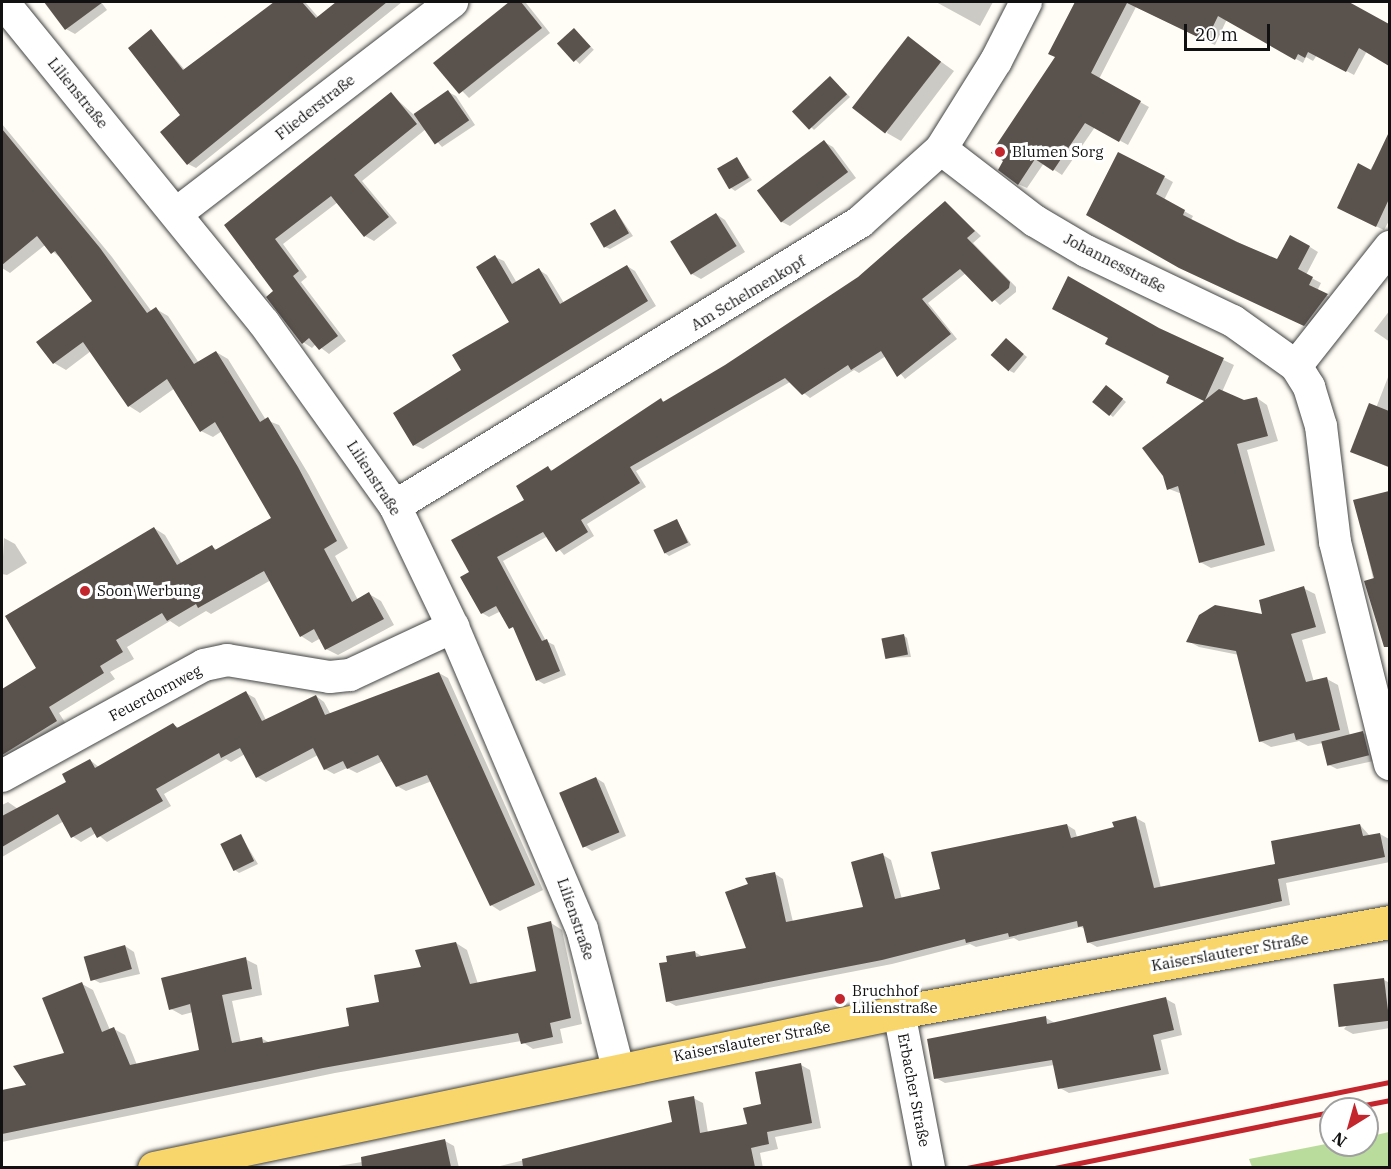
<!DOCTYPE html>
<html>
<head>
<meta charset="utf-8">
<style>
  body { margin:0 }
  #map { position:relative; width:1391px; height:1169px; overflow:hidden; background:#fffdf5; font-family:"IBM Plex Serif",serif }
  div>[style] { position:absolute }
  [style*='--x'] { left:calc(var(--x)*1px); top:calc(var(--y)*1px); width:calc(var(--w)*1px); rotate:calc(var(--a)*1deg) }
  .forest>* { inset:0; background:#b9dc9c }
  .shadow>* { inset:0; background:#0003; transform-origin:0 0 }
  .building>* { inset:0; background:#5a524d; transform-origin:0 0 }
  .roads { filter:drop-shadow(0 0 2px #444) drop-shadow(0 0 2px #444) }
  .minor>* { height:32px; margin:-16px; padding:0 16px; transform-origin:16px; border-radius:16px; background:#fff }
  .major>* { height:33px; margin:-16.5px; padding:0 16.5px; transform-origin:16.5px; border-radius:16.5px; background:#f9d66b }
  .rail>* { height:4.5px; margin:-2.25px; padding:0 2.25px; transform-origin:2.25px; border-radius:2.25px; background:#c4262e }
  .dots>* { width:16px; height:16px; translate:-50% -50%; box-sizing:border-box; border:3px solid #fff; border-radius:50% }
  span { translate:-50% -50%; white-space:nowrap; text-align:center; line-height:1.15; -webkit-text-stroke:6px #fff; paint-order:stroke }
  .street-label { font-size:15px; color:#111 }
  .poi-label { font-size:15px; color:#111 }
  .left { translate:0 -50%; text-align:left }
  .frame { position:absolute; inset:0; border:3px solid #111; pointer-events:none }
  .north { position:absolute; left:1319px; top:1097px; width:60px; height:60px; box-sizing:border-box; background:#fff; border:2px solid #a0a0a0; border-radius:50%; rotate:217deg; font-size:16px; font-weight:700; line-height:24px; text-align:center; color:#111 }
  .north::after { content:''; display:block; margin:auto; width:21px; height:27px; background:#c4262e; clip-path:polygon(50% 0,100% 100%,50% 72%,0 100%) }
  .scale { position:absolute; left:1184px; top:24px; width:86px; height:27px; box-sizing:border-box; border:3px solid #111; border-top:0; padding-left:8px; font-size:18px; line-height:21px; white-space:nowrap; color:#111; -webkit-text-stroke:4px #fff; paint-order:stroke }
</style>
</head>
<body>
<div id="map">
  <div class="forest">
    <div style="clip-path:polygon(1389px 1132px,1389px 1167px,1252px 1167px,1249px 1159px,1331px 1143px,1367px 1145px,1367px 1137px)"></div>
  </div>
  <div class="shadow">
    <div style="clip-path:polygon(46px 2px,101px 2px,107px 10px,75px 34px,66px 29px)"></div>
    <div style="clip-path:polygon(276px 2px,305px 2px,319px 18px,339px 2px,402px 2px,196px 168px,188px 164px,182px 115px,151px 31px,185px 70px)"></div>
    <div style="clip-path:polygon(512px 2px,526px 3px,550px 33px,469px 98px,435px 63px)"></div>
    <div style="clip-path:polygon(936px 2px,993px 2px,980px 26px)"></div>
    <div style="clip-path:polygon(1075px 2px,1195px 2px,1223px 15px,1230px 2px,1345px 2px,1390px 27px,1390px 64px,1367px 51px,1354px 75px,1317px 55px,1313px 61px,1306px 57px,1303px 63px,1227px 19px,1215px 45px,1136px 7px,1099px 79px,1149px 107px,1128px 145px,1095px 127px,1062px 175px,1044px 163px,1027px 188px,1018px 184px,1057px 57px,1050px 53px)"></div>
    <div style="left:574px;top:30px;width:28px;height:20px;rotate:45deg"></div>
    <div style="clip-path:polygon(908px 38px,954px 71px,901px 141px,887px 133px)"></div>
    <div style="clip-path:polygon(834px 81px,850px 97px,814px 130px,795px 111px)"></div>
    <div style="clip-path:polygon(448px 92px,456px 96px,475px 125px,442px 147px,426px 129px,362px 181px,397px 223px,374px 241px,365px 236px,338px 202px,283px 244px,307px 277px,301px 282px,346px 341px,329px 354px,316px 344px,312px 348px,303px 342px,275px 291px,226px 226px,391px 94px,414px 115px)"></div>
    <div style="clip-path:polygon(2px 124px,112px 257px,152px 312px,156px 309px,168px 316px,199px 363px,216px 352px,228px 359px,266px 420px,279px 425px,309px 475px,348px 548px,335px 556px,358px 600px,369px 594px,381px 601px,394px 625px,338px 655px,326px 649px,321px 638px,312px 643px,301px 636px,271px 580px,211px 614px,206px 611px,179px 627px,170px 621px,127px 647px,134px 659px,110px 672px,115px 679px,59px 713px,68px 727px,10px 763px,2px 758px,2px 691px,38px 668px,154px 528px,165px 535px,182px 564px,212px 547px,218px 550px,273px 519px,222px 431px,213px 437px,201px 431px,175px 388px,140px 413px,129px 406px,91px 351px,66px 370px,54px 363px,38px 342px,94px 301px,63px 260px,45px 245px,10px 273px,2px 268px)"></div>
    <div style="clip-path:polygon(824px 142px,833px 147px,856px 178px,790px 226px,780px 221px,758px 190px)"></div>
    <div style="clip-path:polygon(1384px 146px,1390px 148px,1390px 219px,1384px 230px,1346px 212px)"></div>
    <div style="clip-path:polygon(737px 159px,752px 180px,735px 191px,731px 188px)"></div>
    <div style="clip-path:polygon(1164px 177px,1173px 182px,1164px 200px,1193px 216px,1191px 220px,1278px 261px,1310px 247px,1318px 252px,1306px 275px,1321px 283px,1317px 291px,1336px 300px,1314px 330px,1190px 272px,1088px 215px)"></div>
    <div style="clip-path:polygon(946px 203px,981px 236px,973px 243px,1016px 287px,1016px 292px,1000px 305px,966px 273px,928px 303px,957px 339px,905px 379px,886px 356px,859px 373px,854px 370px,810px 398px,790px 382px,636px 471px,646px 487px,587px 524px,594px 536px,564px 555px,548px 536px,503px 561px,546px 641px,554px 645px,566px 675px,544px 684px,537px 680px,516px 631px,501px 611px,489px 617px,482px 613px,471px 573px,548px 468px,554px 471px,661px 400px,665px 402px,726px 366px,859px 279px)"></div>
    <div style="clip-path:polygon(615px 210px,633px 236px,610px 249px,605px 247px)"></div>
    <div style="clip-path:polygon(716px 214px,725px 220px,745px 252px,701px 279px,692px 274px)"></div>
    <div style="clip-path:polygon(495px 257px,504px 261px,517px 283px,539px 270px,547px 275px,564px 303px,627px 266px,635px 271px,656px 306px,423px 449px,414px 445px,463px 371px,511px 323px)"></div>
    <div style="clip-path:polygon(1390px 310px,1390px 342px,1374px 331px)"></div>
    <div style="clip-path:polygon(1158px 329px,1234px 365px,1222px 392px,1244px 402px,1257px 398px,1267px 405px,1278px 441px,1247px 450px,1275px 551px,1211px 568px,1200px 562px,1182px 494px,1169px 489px,1206px 401px,1170px 376px)"></div>
    <div style="clip-path:polygon(1006px 340px,1027px 357px,1014px 373px,1010px 371px)"></div>
    <div style="clip-path:polygon(1390px 372px,1390px 468px,1352px 451px,1376px 408px)"></div>
    <div style="clip-path:polygon(1111px 389px,1126px 402px,1113px 417px,1094px 402px)"></div>
    <div style="clip-path:polygon(1390px 492px,1390px 636px,1386px 634px,1355px 501px)"></div>
    <div style="clip-path:polygon(677px 521px,691px 545px,669px 556px,665px 553px)"></div>
    <div style="clip-path:polygon(4px 538px,15px 544px,27px 563px,7px 575px,2px 574px)"></div>
    <div style="clip-path:polygon(1303px 588px,1315px 594px,1326px 633px,1302px 640px,1314px 682px,1327px 679px,1338px 685px,1350px 736px,1363px 733px,1372px 738px,1378px 760px,1337px 769px,1327px 764px,1323px 743px,1308px 746px,1299px 741px,1271px 747px,1260px 741px,1239px 655px,1199px 647px,1188px 641px,1264px 616px)"></div>
    <div style="clip-path:polygon(903px 635px,907px 638px,911px 657px,887px 658px)"></div>
    <div style="clip-path:polygon(439px 673px,448px 678px,543px 890px,500px 911px,491px 905px,432px 781px,406px 791px,397px 786px,383px 761px,357px 773px,347px 768px,334px 774px,325px 769px,318px 755px,266px 782px,257px 777px,245px 754px,231px 762px,226px 759px,164px 794px,171px 806px,107px 842px,96px 833px,81px 842px,72px 836px,64px 821px,2px 857px,2px 805px,8px 802px,18px 809px,68px 783px,90px 760px,100px 768px,173px 725px,180px 728px,246px 693px,255px 698px,266px 720px,316px 696px,324px 702px,331px 715px)"></div>
    <div style="clip-path:polygon(596px 778px,604px 783px,626px 836px,592px 851px,584px 846px)"></div>
    <div style="clip-path:polygon(1136px 818px,1145px 823px,1161px 888px,1277px 865px,1360px 825px,1370px 836px,1380px 834px,1389px 839px,1390px 862px,1286px 883px,1290px 905px,1097px 947px,1088px 942px,1085px 929px,1081px 927px,1019px 941px,1014px 938px,976px 947px,970px 944px,892px 964px,676px 1006px,667px 1001px,695px 952px,703px 957px,748px 949px,775px 874px,783px 879px,793px 922px,865px 908px,883px 855px,891px 860px,902px 899px,942px 890px,1067px 825px,1075px 830px,1077px 837px,1115px 829px)"></div>
    <div style="clip-path:polygon(241px 836px,258px 864px,239px 873px,235px 870px)"></div>
    <div style="clip-path:polygon(551px 923px,562px 930px,582px 1024px,560px 1029px,563px 1043px,533px 1049px,521px 1041px,335px 1073px,2px 1142px,2px 1092px,28px 1087px,66px 1054px,82px 984px,93px 990px,110px 1030px,114px 1029px,125px 1035px,137px 1065px,201px 1051px,193px 1012px,182px 1015px,171px 1009px,245px 959px,257px 965px,262px 995px,232px 1001px,241px 1043px,261px 1038px,270px 1043px,351px 1027px,456px 943px,467px 950px,478px 984px,538px 972px)"></div>
    <div style="clip-path:polygon(125px 946px,134px 952px,140px 974px,100px 983px,91px 978px)"></div>
    <div style="clip-path:polygon(1384px 980px,1390px 983px,1390px 1028px,1353px 1034px,1344px 1029px)"></div>
    <div style="clip-path:polygon(1166px 999px,1175px 1004px,1182px 1035px,1161px 1040px,1169px 1074px,1069px 1093px,1060px 1088px,1054px 1065px,945px 1083px,936px 1078px,1046px 1018px,1055px 1023px)"></div>
    <div style="clip-path:polygon(801px 1065px,810px 1070px,821px 1128px,775px 1137px,778px 1149px,760px 1153px,763px 1168px,492px 1168px,674px 1123px,693px 1098px,703px 1103px,708px 1133px,748px 1126px)"></div>
    <div style="clip-path:polygon(445px 1141px,454px 1146px,459px 1168px,326px 1168px,380px 1159px)"></div>
  </div>
  <div class="building">
    <div style="clip-path:polygon(44px 2px,103px 2px,65px 30px)"></div>
    <div style="clip-path:polygon(274px 2px,302px 2px,316px 18px,336px 2px,387px 2px,187px 165px,160px 132px,180px 115px,128px 48px,151px 29px,183px 70px)"></div>
    <div style="clip-path:polygon(509px 2px,521px 2px,542px 28px,459px 94px,433px 63px)"></div>
    <div style="clip-path:polygon(1075px 2px,1349px 2px,1389px 24px,1389px 66px,1359px 48px,1346px 72px,1308px 52px,1305px 58px,1298px 54px,1295px 60px,1218px 16px,1206px 41px,1127px 3px,1091px 73px,1141px 101px,1119px 142px,1085px 123px,1053px 171px,1035px 159px,1018px 185px,998px 170px,1003px 161px,991px 153px,1055px 57px,1048px 54px)"></div>
    <div style="left:574px;top:28px;width:25px;height:23px;rotate:48deg"></div>
    <div style="left:908px;top:36px;width:42px;height:91px;rotate:38deg"></div>
    <div style="left:830px;top:76px;width:25px;height:52px;rotate:47deg"></div>
    <div style="left:448px;top:90px;width:37px;height:42px;rotate:55deg"></div>
    <div style="clip-path:polygon(391px 92px,417px 124px,354px 175px,389px 217px,364px 237px,331px 196px,275px 239px,299px 271px,293px 276px,338px 336px,319px 350px,309px 338px,302px 344px,289px 327px,266px 297px,273px 291px,224px 225px)"></div>
    <div style="clip-path:polygon(2px 129px,100px 248px,147px 313px,156px 307px,194px 364px,216px 351px,260px 422px,268px 417px,298px 467px,337px 541px,324px 549px,352px 602px,369px 592px,384px 619px,325px 650px,314px 629px,300px 637px,264px 571px,198px 608px,196px 604px,167px 621px,162px 613px,116px 640px,123px 652px,100px 666px,104px 673px,49px 707px,57px 721px,2px 755px,2px 689px,36px 668px,5px 616px,154px 527px,177px 565px,212px 545px,215px 550px,271px 518px,215px 422px,200px 432px,167px 379px,128px 407px,83px 342px,53px 364px,36px 342px,92px 301px,55px 251px,51px 254px,37px 236px,2px 265px)"></div>
    <div style="clip-path:polygon(1389px 132px,1389px 199px,1376px 227px,1337px 208px,1358px 163px,1371px 170px)"></div>
    <div style="left:824px;top:140px;width:40px;height:84px;rotate:53deg"></div>
    <div style="clip-path:polygon(1118px 152px,1165px 176px,1156px 194px,1185px 210px,1183px 215px,1237px 242px,1277px 259px,1290px 235px,1310px 246px,1298px 269px,1313px 277px,1309px 285px,1328px 294px,1304px 326px,1179px 268px,1086px 215px)"></div>
    <div style="left:737px;top:157px;width:24px;height:23px;rotate:60deg"></div>
    <div style="clip-path:polygon(945px 201px,975px 231px,967px 238px,1010px 282px,1009px 288px,992px 302px,960px 269px,922px 299px,951px 334px,897px 377px,881px 351px,851px 370px,848px 365px,802px 395px,785px 378px,630px 467px,640px 483px,581px 520px,588px 532px,556px 552px,543px 532px,497px 557px,542px 641px,547px 639px,560px 671px,536px 681px,513px 627px,509px 629px,496px 606px,481px 614px,460px 577px,469px 572px,451px 540px,524px 500px,516px 486px,548px 466px,551px 471px,661px 398px,663px 402px,725px 365px,858px 277px)"></div>
    <div style="left:615px;top:209px;width:28px;height:29px;rotate:60deg"></div>
    <div style="left:716px;top:213px;width:39px;height:54px;rotate:58deg"></div>
    <div style="clip-path:polygon(495px 255px,512px 284px,539px 268px,560px 304px,627px 265px,648px 301px,413px 446px,393px 413px,461px 370px,452px 355px,509px 322px,476px 267px)"></div>
    <div style="clip-path:polygon(1068px 276px,1159px 328px,1224px 358px,1205px 400px,1219px 389px,1244px 400px,1257px 397px,1268px 436px,1237px 444px,1265px 545px,1199px 563px,1178px 486px,1167px 490px,1163px 476px,1142px 448px,1204px 401px,1166px 383px,1169px 376px,1105px 344px,1108px 338px,1052px 309px)"></div>
    <div style="left:1006px;top:338px;width:24px;height:23px;rotate:42deg"></div>
    <div style="left:1106px;top:385px;width:22px;height:22px;rotate:39deg"></div>
    <div style="clip-path:polygon(1369px 403px,1389px 411px,1389px 467px,1350px 452px)"></div>
    <div style="clip-path:polygon(1389px 491px,1389px 647px,1384px 647px,1364px 581px,1374px 578px,1353px 500px)"></div>
    <div style="left:677px;top:519px;width:26px;height:26px;rotate:65deg"></div>
    <div style="clip-path:polygon(1304px 586px,1316px 627px,1291px 634px,1306px 682px,1327px 677px,1340px 730px,1296px 740px,1294px 733px,1259px 742px,1236px 651px,1186px 642px,1199px 615px,1215px 605px,1262px 614px,1259px 600px)"></div>
    <div style="left:904px;top:634px;width:21px;height:23px;rotate:79deg"></div>
    <div style="clip-path:polygon(439px 672px,535px 885px,490px 906px,427px 775px,396px 787px,378px 755px,347px 769px,343px 761px,324px 770px,313px 748px,256px 778px,240px 748px,221px 758px,219px 753px,156px 789px,163px 801px,97px 838px,91px 827px,71px 838px,58px 814px,2px 847px,2px 816px,66px 782px,62px 774px,90px 759px,95px 768px,173px 723px,177px 728px,246px 691px,262px 721px,316px 695px,325px 715px)"></div>
    <div style="left:1363px;top:731px;width:25px;height:43px;rotate:76deg"></div>
    <div style="left:596px;top:777px;width:60px;height:40px;rotate:67deg"></div>
    <div style="clip-path:polygon(1136px 816px,1154px 888px,1275px 864px,1271px 841px,1360px 824px,1363px 836px,1380px 833px,1385px 857px,1278px 879px,1282px 901px,1087px 943px,1083px 926px,1078px 927px,1077px 921px,1009px 937px,1008px 933px,966px 943px,965px 939px,882px 960px,666px 1002px,659px 963px,667px 962px,666px 956px,695px 951px,696px 957px,746px 948px,725px 892px,748px 884px,745px 878px,775px 872px,786px 922px,863px 907px,851px 862px,883px 853px,895px 899px,940px 889px,931px 852px,1067px 824px,1071px 838px,1114px 827px,1112px 822px)"></div>
    <div style="left:241px;top:834px;width:30px;height:23px;rotate:64deg"></div>
    <div style="clip-path:polygon(551px 921px,571px 1018px,550px 1023px,553px 1037px,521px 1044px,518px 1033px,323px 1068px,2px 1134px,2px 1090px,26px 1085px,13px 1066px,64px 1053px,42px 998px,82px 982px,102px 1032px,114px 1027px,130px 1065px,199px 1050px,190px 1004px,169px 1010px,161px 978px,246px 957px,252px 989px,222px 995px,232px 1043px,262px 1037px,263px 1043px,349px 1026px,346px 1008px,379px 1002px,374px 975px,421px 967px,415px 950px,456px 942px,470px 984px,536px 971px,527px 927px)"></div>
    <div style="left:125px;top:945px;width:25px;height:43px;rotate:74deg"></div>
    <div style="left:1384px;top:978px;width:43px;height:51px;rotate:83deg"></div>
    <div style="clip-path:polygon(1166px 997px,1174px 1030px,1153px 1035px,1161px 1070px,1058px 1089px,1052px 1060px,934px 1079px,927px 1039px,1046px 1016px,1047px 1024px)"></div>
    <div style="clip-path:polygon(801px 1063px,812px 1123px,767px 1132px,769px 1144px,751px 1148px,755px 1167px,523px 1167px,522px 1159px,672px 1122px,668px 1101px,694px 1096px,700px 1133px,747px 1124px,743px 1108px,761px 1104px,755px 1072px)"></div>
    <div style="clip-path:polygon(445px 1139px,451px 1167px,362px 1167px,361px 1157px)"></div>
  </div>
  <div class="roads">
    <div class="minor">
      <div style="--x:3;--y:2;--w:414;--a:50.9"></div>
      <div style="--x:264;--y:323;--w:225;--a:54.4"></div>
      <div style="--x:395;--y:506;--w:134;--a:64.4"></div>
      <div style="--x:453;--y:627;--w:328;--a:66.9"></div>
      <div style="--x:582;--y:929;--w:144;--a:75.5"></div>
      <div style="--x:941;--y:149;--w:118;--a:37.5"></div>
      <div style="--x:1035;--y:221;--w:59;--a:30.5"></div>
      <div style="--x:1086;--y:251;--w:163;--a:25.5"></div>
      <div style="--x:1233;--y:321;--w:77;--a:35.5"></div>
      <div style="--x:1296;--y:366;--w:25;--a:58"></div>
      <div style="--x:1309;--y:387;--w:41;--a:72.9"></div>
      <div style="--x:1321;--y:426;--w:117;--a:83.1"></div>
      <div style="--x:1335;--y:542;--w:229;--a:76.1"></div>
      <div style="--x:177;--y:213;--w:347;--a:-37.5"></div>
      <div style="--x:1296;--y:366;--w:152;--a:-51.7"></div>
      <div style="--x:395;--y:506;--w:545;--a:-31.41"></div>
      <div style="--x:860;--y:222;--w:109;--a:-42"></div>
      <div style="--x:941;--y:149;--w:104;--a:-58"></div>
      <div style="--x:996;--y:61;--w:66;--a:-63"></div>
      <div style="--x:2;--y:776;--w:230;--a:-28.8"></div>
      <div style="--x:204;--y:665;--w:24;--a:-12"></div>
      <div style="--x:227;--y:660;--w:104;--a:9.4"></div>
      <div style="--x:330;--y:677;--w:20;--a:-6"></div>
      <div style="--x:350;--y:675;--w:114;--a:-25"></div>
      <div style="--x:899;--y:1012;--w:159;--a:79.1"></div>
    </div>
    <div class="major">
      <div style="--x:154;--y:1168;--w:761;--a:-11.83"></div>
      <div style="--x:899;--y:1012;--w:499;--a:-10.4"></div>
    </div>
  </div>
  <div class="rail">
    <div style="--x:1344;--y:1109;--w:47;--a:-11.1"></div>
    <div style="--x:967;--y:1168;--w:432;--a:-11.5"></div>
    <div style="--x:1055;--y:1168;--w:282;--a:-11.5"></div>
  </div>
  <div class="dots">
    <div style="left:1000px;top:152px;background:#c4262e"></div>
    <div style="left:85px;top:591px;background:#c4262e"></div>
    <div style="left:840px;top:999px;background:#c4262e"></div>
  </div>
  <div class="street-label">
    <span style="left:78px;top:93px;rotate:51deg">Lilienstraße</span>
    <span style="left:315px;top:107px;rotate:-38deg">Fliederstraße</span>
    <span style="left:1115px;top:263px;rotate:27deg">Johannesstraße</span>
    <span style="left:748px;top:293px;rotate:-31deg">Am Schelmenkopf</span>
    <span style="left:374px;top:478px;rotate:57deg">Lilienstraße</span>
    <span style="left:155px;top:693px;rotate:-28deg">Feuerdornweg</span>
    <span style="left:576px;top:919px;rotate:71deg">Lilienstraße</span>
    <span style="left:1230px;top:952px;rotate:-10deg">Kaiserslauterer Straße</span>
    <span style="left:752px;top:1041px;rotate:-11deg">Kaiserslauterer Straße</span>
    <span style="left:914px;top:1090px;rotate:79deg">Erbacher Straße</span>
  </div>
  <div class="poi-label">
    <span class="left" style="left:1012px;top:152px">Blumen Sorg</span>
    <span class="left" style="left:97px;top:591px">Soon Werbung</span>
    <span class="left" style="left:852px;top:999px">Bruchhof<br>Lilienstraße</span>
  </div>
  <div class="frame"></div>
  <div class="north">N</div>
  <div class="scale">20 m</div>
</div>
</body>
</html>
